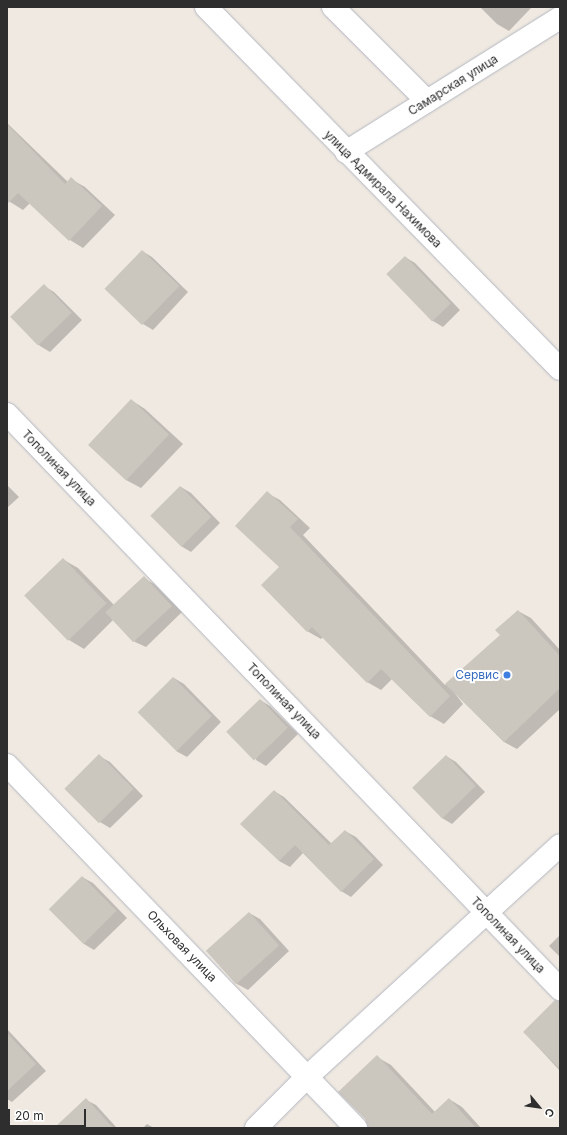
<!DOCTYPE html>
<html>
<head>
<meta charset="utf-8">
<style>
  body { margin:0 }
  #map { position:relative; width:567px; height:1135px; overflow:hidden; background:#efe9e1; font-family:Inter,sans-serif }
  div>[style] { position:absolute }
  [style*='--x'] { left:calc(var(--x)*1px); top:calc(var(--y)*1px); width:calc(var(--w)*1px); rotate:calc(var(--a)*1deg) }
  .shadow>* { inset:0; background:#0003 }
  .building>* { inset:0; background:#cbc7bf; transform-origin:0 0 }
  .roads { filter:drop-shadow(0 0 1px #b4b7c1) drop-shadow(0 0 1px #b4b7c1) }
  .street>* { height:22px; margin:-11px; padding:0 11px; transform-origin:11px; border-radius:11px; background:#fff }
  .secondary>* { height:22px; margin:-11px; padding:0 11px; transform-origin:11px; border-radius:11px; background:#fff }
  .dots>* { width:11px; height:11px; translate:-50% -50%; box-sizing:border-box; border:2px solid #fff; border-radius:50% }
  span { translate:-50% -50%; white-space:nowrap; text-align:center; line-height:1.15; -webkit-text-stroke:4px #fff; paint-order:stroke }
  .street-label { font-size:12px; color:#2e2e2e }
  .shop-label { font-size:12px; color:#366cbe }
  .right { translate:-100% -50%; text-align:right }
  .frame { position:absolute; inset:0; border:8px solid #2e2e2e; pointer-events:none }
  .north { position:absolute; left:519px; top:1087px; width:40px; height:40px; -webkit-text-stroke:3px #fff; paint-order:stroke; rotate:119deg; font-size:11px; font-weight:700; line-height:16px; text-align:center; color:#2e2e2e }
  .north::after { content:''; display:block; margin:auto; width:14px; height:18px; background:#2e2e2e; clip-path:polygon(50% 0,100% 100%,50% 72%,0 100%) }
  .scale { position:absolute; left:8px; top:1109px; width:78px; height:18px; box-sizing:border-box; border:2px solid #2e2e2e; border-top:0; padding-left:5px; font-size:12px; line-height:14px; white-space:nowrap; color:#2e2e2e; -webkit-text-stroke:3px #fff; paint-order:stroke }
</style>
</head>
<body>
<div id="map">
  <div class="shadow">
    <div style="clip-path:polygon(480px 7px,532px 7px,509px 31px,497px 24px)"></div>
    <div style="clip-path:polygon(7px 123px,68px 182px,71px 179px,85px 187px,115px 215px,83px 248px,70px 240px,30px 203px,23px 210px,7px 200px)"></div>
    <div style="clip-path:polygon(142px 251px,152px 257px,188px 292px,153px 330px,143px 324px)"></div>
    <div style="clip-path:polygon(405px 257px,415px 263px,460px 310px,443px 327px,433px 321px)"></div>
    <div style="clip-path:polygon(44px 286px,54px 292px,82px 320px,50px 352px,40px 346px,12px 317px)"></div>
    <div style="clip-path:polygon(131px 400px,145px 409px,183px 444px,141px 488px,126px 480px)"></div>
    <div style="clip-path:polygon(7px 485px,19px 497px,7px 508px)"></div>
    <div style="clip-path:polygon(181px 487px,191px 493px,220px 523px,191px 552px,181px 546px)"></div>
    <div style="clip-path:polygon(267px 493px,280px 500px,310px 528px,303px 535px,445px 685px,501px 635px,518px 611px,531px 618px,560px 650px,560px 709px,517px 749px,504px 742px,453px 691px,463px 704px,444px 724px,430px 716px,392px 679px,381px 690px,367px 682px,323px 637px,321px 639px,307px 631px,281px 567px)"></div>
    <div style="clip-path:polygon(64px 560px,78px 568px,115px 606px,144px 578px,154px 584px,182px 612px,146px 647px,135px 642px,114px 619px,84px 649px,69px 640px,26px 596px)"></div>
    <div style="clip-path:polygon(174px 678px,184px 684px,221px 722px,187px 757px,176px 751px)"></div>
    <div style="clip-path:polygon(260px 700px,270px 706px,298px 734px,266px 766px,256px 760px)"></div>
    <div style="clip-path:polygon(99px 756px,110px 762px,143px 796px,110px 828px,100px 822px)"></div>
    <div style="clip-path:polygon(446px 756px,456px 762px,485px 792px,452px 824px,442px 818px)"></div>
    <div style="clip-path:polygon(274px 791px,284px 797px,332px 844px,345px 831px,356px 837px,383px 865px,351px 897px,341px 891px,303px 853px,290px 867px,279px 861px)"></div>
    <div style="clip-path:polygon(82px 877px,93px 883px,127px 918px,94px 950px,84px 944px)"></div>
    <div style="clip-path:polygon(249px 913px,260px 919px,289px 951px,248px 990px,237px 984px)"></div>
    <div style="clip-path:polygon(560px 935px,560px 957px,549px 946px)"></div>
    <div style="clip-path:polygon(560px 1006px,560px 1071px,524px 1032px)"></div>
    <div style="clip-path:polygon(7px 1029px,46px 1071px,12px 1102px,7px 1099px)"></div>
    <div style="clip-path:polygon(377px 1057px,391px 1065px,435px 1112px,449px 1099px,462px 1107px,481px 1128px,369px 1128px)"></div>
    <div style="clip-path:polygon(86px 1100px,96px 1105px,117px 1128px,55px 1128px)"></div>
    <div style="clip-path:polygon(147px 1124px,154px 1128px,143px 1128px)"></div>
  </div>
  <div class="building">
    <div style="clip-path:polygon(7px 124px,65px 184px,71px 177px,102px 206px,69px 241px,18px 193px,7px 204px)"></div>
    <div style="left:142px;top:250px;width:52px;height:54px;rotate:44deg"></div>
    <div style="left:405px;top:256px;width:66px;height:26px;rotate:46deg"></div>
    <div style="left:44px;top:284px;width:40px;height:47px;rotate:46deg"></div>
    <div style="left:131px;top:399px;width:52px;height:63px;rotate:43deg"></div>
    <div style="left:180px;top:486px;width:44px;height:42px;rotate:45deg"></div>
    <div style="clip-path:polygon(267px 491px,298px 519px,290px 527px,450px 696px,430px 717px,381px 669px,367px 683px,312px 627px,307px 632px,261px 585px,279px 567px,235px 526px)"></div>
    <div style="left:63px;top:558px;width:63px;height:54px;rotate:46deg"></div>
    <div style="left:144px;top:576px;width:41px;height:53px;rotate:47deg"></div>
    <div style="clip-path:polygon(518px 610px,560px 656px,560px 688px,504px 742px,445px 684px,500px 635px,495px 630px)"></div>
    <div style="left:173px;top:677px;width:55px;height:50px;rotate:45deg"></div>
    <div style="left:260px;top:699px;width:40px;height:47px;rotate:46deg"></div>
    <div style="left:99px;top:754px;width:49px;height:49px;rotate:45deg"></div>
    <div style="left:446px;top:755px;width:43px;height:47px;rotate:46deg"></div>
    <div style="clip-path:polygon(274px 790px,329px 845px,345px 830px,374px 859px,341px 892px,295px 845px,279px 861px,240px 824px)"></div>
    <div style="left:82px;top:876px;width:49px;height:47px;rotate:45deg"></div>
    <div style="left:249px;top:912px;width:45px;height:58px;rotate:48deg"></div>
    <div style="clip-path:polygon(555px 1000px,560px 1001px,560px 1069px,523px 1032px)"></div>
    <div style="clip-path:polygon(7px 1033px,36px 1064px,7px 1091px)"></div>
    <div style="clip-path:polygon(377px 1055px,432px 1114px,449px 1098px,476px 1128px,368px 1128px,365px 1119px,338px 1092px)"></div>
    <div style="clip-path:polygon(86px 1098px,113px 1128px,54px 1128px)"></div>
  </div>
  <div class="roads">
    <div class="street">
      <div style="--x:333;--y:7;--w:133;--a:45"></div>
      <div style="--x:346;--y:152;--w:252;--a:-32.1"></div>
      <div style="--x:7;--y:414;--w:798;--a:46.12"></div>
      <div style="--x:7;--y:765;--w:504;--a:46.13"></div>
      <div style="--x:256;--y:1128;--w:72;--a:-45"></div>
      <div style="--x:307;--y:1077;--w:343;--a:-42.5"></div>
    </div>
    <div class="secondary">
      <div style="--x:206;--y:7;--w:506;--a:45.64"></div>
    </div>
  </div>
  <div class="dots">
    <div style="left:507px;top:675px;background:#3f7fe0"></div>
  </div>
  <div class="street-label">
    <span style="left:453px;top:85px;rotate:-32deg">Самарская улица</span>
    <span style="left:383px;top:189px;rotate:45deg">улица Адмирала Нахимова</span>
    <span style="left:59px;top:468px;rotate:46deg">Тополиная улица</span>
    <span style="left:284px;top:701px;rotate:46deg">Тополиная улица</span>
    <span style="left:508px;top:935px;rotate:46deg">Тополиная улица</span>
    <span style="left:182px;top:946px;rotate:46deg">Ольховая улица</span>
  </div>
  <div class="shop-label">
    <span class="right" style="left:499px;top:675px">Сервис</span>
  </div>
  <div class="frame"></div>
  <div class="north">С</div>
  <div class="scale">20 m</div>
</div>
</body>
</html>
